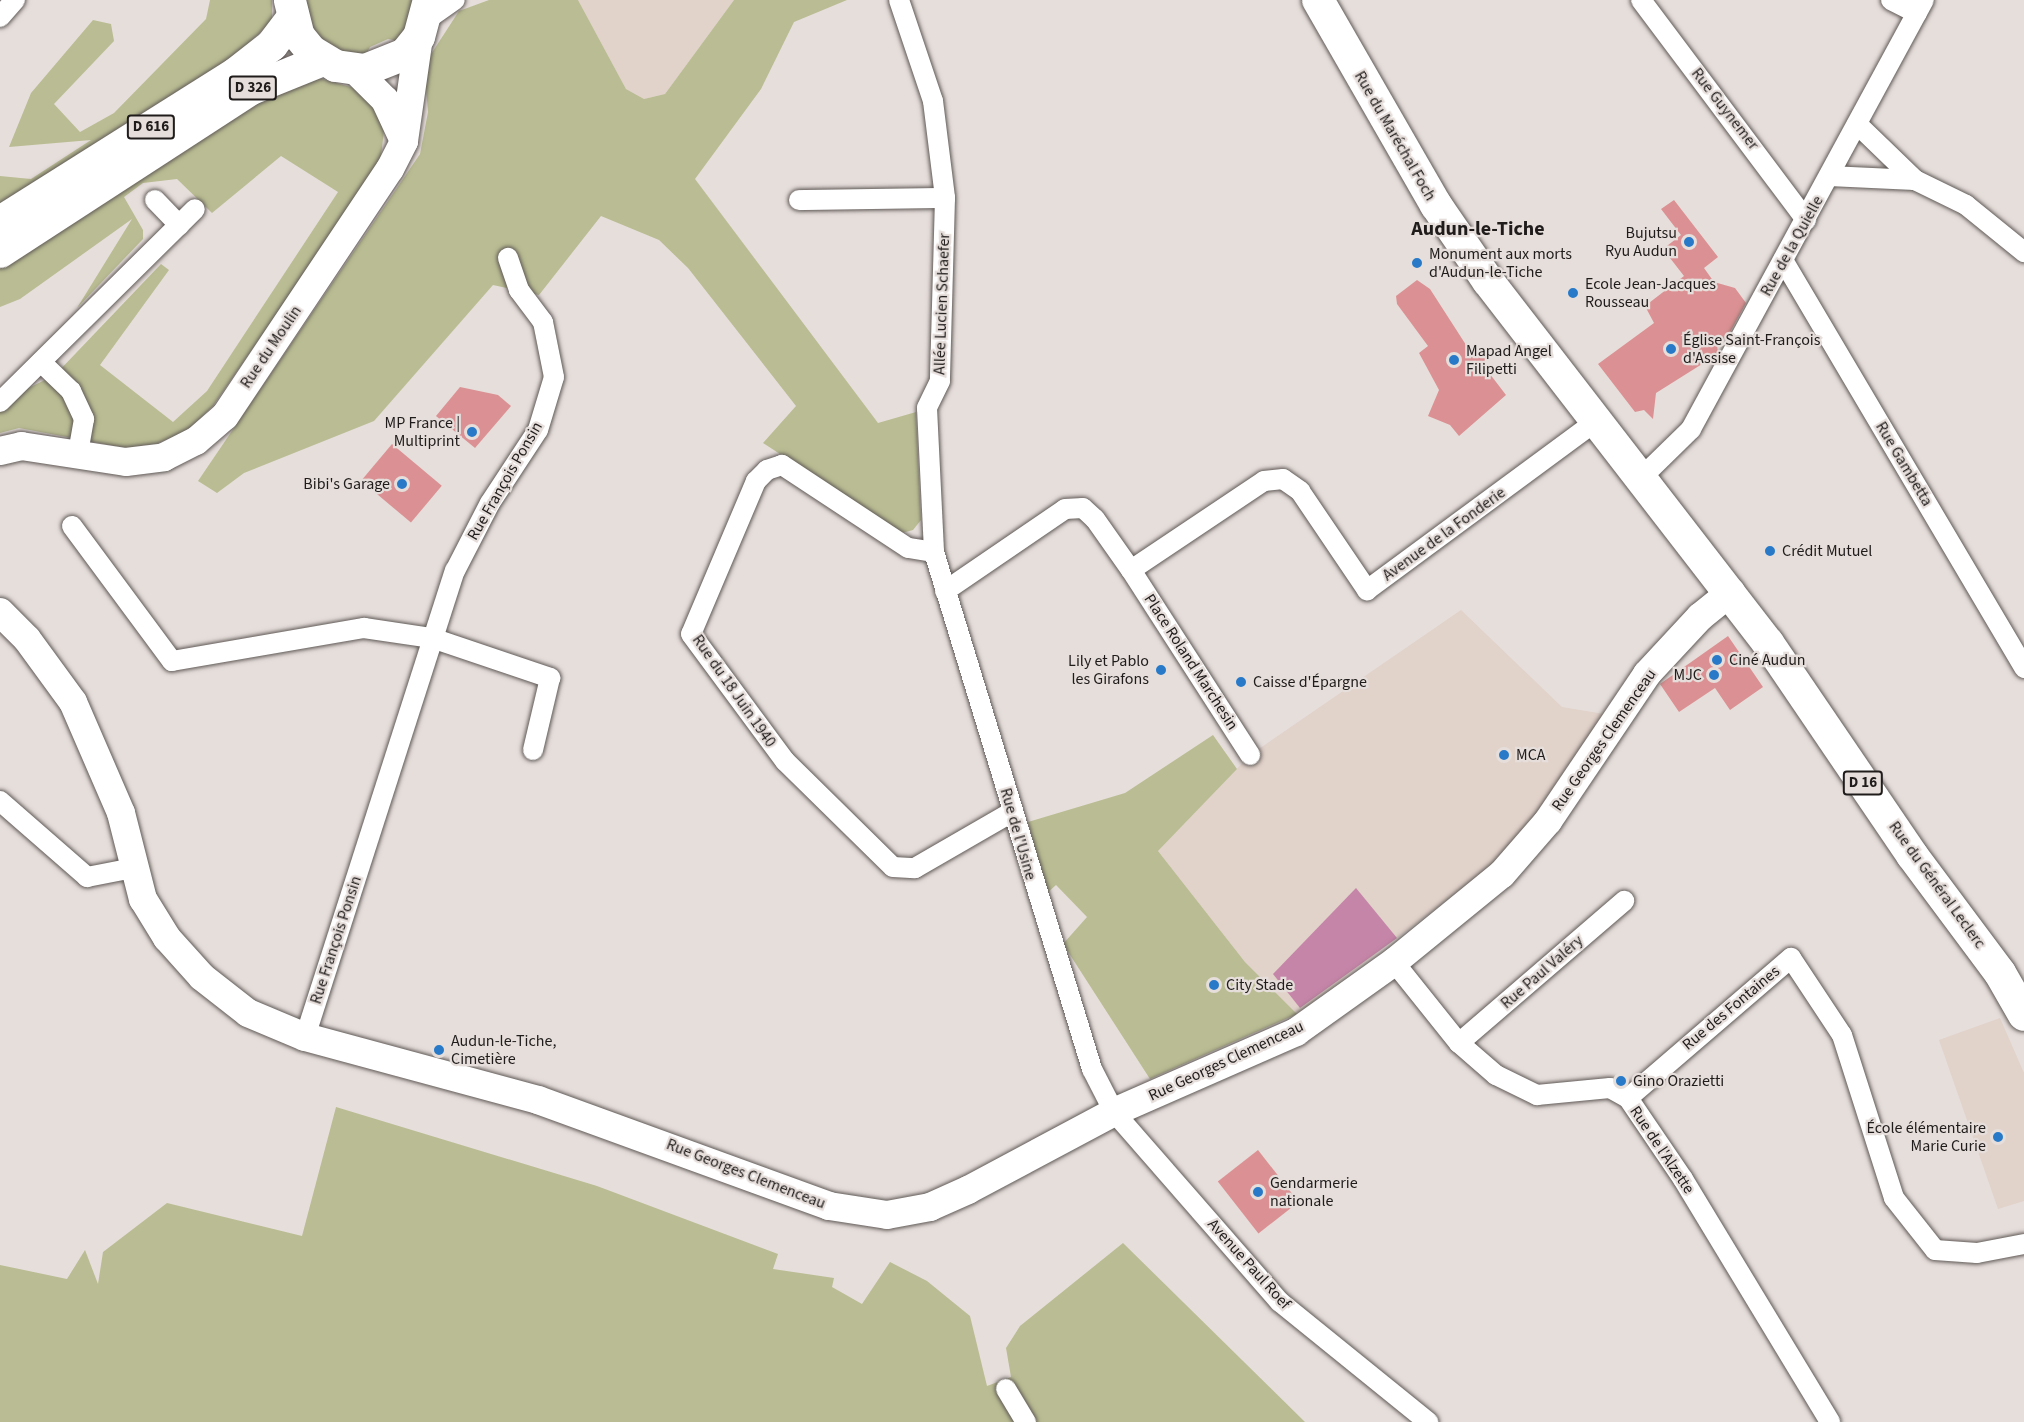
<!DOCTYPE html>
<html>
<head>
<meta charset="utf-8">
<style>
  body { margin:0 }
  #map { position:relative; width:2024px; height:1422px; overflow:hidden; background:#e6dedb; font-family:"Source Sans 3",sans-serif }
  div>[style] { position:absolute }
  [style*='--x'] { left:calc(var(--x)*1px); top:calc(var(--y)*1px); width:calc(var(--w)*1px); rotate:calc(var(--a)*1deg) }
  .built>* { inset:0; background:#e1d2ca }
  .green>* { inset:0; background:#babd93 }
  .water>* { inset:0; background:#c585a8 }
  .building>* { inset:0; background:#db9193; transform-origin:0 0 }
  .roads { filter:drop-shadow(0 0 2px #5f5956) drop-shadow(0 0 2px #5f5956) }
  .minor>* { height:20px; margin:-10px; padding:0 10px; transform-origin:10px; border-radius:10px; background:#fff }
  .secondary>* { height:28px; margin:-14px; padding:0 14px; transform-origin:14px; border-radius:14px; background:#fff }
  .primary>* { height:32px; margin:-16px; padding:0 16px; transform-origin:16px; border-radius:16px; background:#fff }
  .dots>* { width:16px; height:16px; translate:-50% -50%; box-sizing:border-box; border:3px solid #e6dedb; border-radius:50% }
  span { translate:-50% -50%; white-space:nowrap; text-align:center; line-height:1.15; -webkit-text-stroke:4.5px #e6dedb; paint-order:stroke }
  .shield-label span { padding:2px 4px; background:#e6dedb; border:2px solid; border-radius:4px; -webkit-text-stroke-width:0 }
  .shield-label { font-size:15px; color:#1f1c1b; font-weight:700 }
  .street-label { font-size:16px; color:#1f1c1b }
  .poi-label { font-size:16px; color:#1f1c1b }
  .right { translate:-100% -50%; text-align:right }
  .left { translate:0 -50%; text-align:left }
  .quarter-label { font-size:20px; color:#1f1c1b; font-weight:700 }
</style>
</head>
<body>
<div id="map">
  <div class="built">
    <div style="clip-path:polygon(578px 0,734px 0,665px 94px,644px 99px,626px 89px)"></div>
    <div style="clip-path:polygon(1461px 610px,1562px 707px,1604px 714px,1538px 813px,1493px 865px,1297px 1014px,1245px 962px,1158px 851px,1250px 755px)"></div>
    <div style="clip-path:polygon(2000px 1018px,2024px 1073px,2024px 1201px,1998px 1209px,1939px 1040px)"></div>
  </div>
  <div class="green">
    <div style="clip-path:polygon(210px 0,272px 0,272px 21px,228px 63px,315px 77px,358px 89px,385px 122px,380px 164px,213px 406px,187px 431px,156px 444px,125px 448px,19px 428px,0 433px,0 402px,55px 375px,161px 264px,169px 270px,100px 365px,173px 422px,207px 391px,338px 192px,281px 156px,212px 213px,177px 179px,143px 183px,124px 197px,143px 230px,143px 239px,77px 308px,132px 219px,20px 299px,0 307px,0 176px,31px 179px,91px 140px,9px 147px,31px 93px,93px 20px,111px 24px,114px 41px,54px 104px,80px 132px,114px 113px,206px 19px)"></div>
    <div style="clip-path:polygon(306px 0,416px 0,412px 23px,399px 41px,388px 39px,370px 47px,365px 56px,343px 54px,324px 43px,310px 26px)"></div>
    <div style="clip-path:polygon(489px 0,578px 0,626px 89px,644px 99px,665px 94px,734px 0,847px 0,794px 22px,761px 89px,695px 179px,878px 423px,916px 412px,921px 520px,913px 530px,902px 533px,763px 443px,796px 406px,688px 268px,659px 240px,601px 216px,539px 295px,493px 285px,374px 421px,244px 473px,217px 493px,198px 481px,420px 154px,428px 112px,424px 65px,459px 11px)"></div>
    <div style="clip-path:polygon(1213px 735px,1237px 769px,1158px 851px,1245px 962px,1297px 1014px,1150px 1079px,1063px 944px,1087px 917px,1056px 885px,1046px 894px,1028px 822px,1125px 793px)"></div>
    <div style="clip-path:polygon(336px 1107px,597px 1186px,778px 1254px,773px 1269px,834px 1278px,832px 1287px,862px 1304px,890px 1262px,927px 1281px,970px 1316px,987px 1386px,1011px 1377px,1006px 1348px,1020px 1326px,1123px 1243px,1305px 1422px,0 1422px,0 1265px,67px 1279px,85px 1250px,98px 1284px,103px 1252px,167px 1203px,302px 1236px)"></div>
  </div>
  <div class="water">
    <div style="clip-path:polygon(1356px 888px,1397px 938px,1300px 1008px,1273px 974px)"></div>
  </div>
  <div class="building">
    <div style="clip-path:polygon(1674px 200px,1718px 257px,1704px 268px,1714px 282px,1735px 288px,1746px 303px,1728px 336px,1717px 344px,1718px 354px,1656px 393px,1653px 419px,1644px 410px,1635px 412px,1598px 364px,1654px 323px,1645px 306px,1684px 276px,1663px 249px,1681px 235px,1661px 209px)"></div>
    <div style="clip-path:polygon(1417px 280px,1430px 289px,1468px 348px,1487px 355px,1483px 365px,1506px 395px,1459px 436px,1450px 425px,1428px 416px,1439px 390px,1419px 353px,1428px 346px,1397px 304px,1396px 296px)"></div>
    <div style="clip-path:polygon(460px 387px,498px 395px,511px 406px,475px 448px,436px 416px)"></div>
    <div style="left:392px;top:444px;width:65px;height:48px;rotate:40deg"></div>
    <div style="clip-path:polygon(1728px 636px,1763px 687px,1730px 710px,1715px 688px,1679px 712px,1660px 684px)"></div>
    <div style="left:1258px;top:1150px;width:66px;height:51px;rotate:52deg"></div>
  </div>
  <div class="roads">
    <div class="minor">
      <div style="--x:899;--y:0;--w:107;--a:71.4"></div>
      <div style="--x:933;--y:101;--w:98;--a:82.9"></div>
      <div style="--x:945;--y:198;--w:183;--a:91.6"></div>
      <div style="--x:940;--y:381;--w:30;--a:116"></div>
      <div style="--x:927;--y:408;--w:144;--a:87.2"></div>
      <div style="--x:934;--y:552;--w:541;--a:73.01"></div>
      <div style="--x:1092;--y:1069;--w:48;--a:62.9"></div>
      <div style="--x:1114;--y:1112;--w:252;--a:48.9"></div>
      <div style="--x:1280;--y:1302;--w:191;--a:39"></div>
      <div style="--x:1641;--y:0;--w:275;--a:53.1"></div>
      <div style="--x:1891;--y:0;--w:29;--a:27"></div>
      <div style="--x:0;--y:17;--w:23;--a:-49"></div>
      <div style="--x:426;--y:20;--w:35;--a:-35"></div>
      <div style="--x:1857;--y:124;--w:81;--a:44"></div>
      <div style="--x:1915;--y:180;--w:57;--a:26.1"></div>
      <div style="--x:1966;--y:205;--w:75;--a:39"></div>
      <div style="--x:1829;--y:176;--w:86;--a:2.7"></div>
      <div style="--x:155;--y:200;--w:35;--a:46"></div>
      <div style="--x:799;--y:200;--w:146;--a:-0.8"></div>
      <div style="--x:1783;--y:260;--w:474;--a:59.4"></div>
      <div style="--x:41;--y:362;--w:42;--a:44"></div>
      <div style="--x:71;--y:391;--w:31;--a:65"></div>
      <div style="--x:84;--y:419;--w:35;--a:100"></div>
      <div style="--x:0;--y:402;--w:274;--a:-44.7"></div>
      <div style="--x:1641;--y:478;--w:70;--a:-44.4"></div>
      <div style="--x:1691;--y:429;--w:488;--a:-61.5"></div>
      <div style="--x:72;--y:526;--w:168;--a:53.5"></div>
      <div style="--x:172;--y:661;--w:195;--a:-9.8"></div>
      <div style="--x:364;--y:628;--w:69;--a:8.4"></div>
      <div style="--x:432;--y:638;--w:125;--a:18.7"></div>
      <div style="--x:550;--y:678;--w:74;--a:103.3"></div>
      <div style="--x:934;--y:552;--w:26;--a:-171"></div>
      <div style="--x:908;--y:548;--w:151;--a:-146.6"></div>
      <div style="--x:782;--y:465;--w:16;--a:162"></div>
      <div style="--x:767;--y:470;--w:16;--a:135"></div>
      <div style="--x:756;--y:481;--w:166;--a:113"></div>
      <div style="--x:691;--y:634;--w:158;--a:53.5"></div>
      <div style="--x:785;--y:761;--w:151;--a:44.5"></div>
      <div style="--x:893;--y:867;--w:22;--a:3"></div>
      <div style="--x:915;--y:868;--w:112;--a:-30"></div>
      <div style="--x:1131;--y:570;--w:220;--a:57.2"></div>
      <div style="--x:945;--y:591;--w:145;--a:-34.3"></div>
      <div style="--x:1065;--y:509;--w:18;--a:-3"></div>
      <div style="--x:1083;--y:508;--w:16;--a:43"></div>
      <div style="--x:1095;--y:519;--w:62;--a:54.8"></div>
      <div style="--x:1131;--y:570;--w:160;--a:-33.8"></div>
      <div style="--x:1264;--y:481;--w:19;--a:-6"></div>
      <div style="--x:1283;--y:479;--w:21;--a:35"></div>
      <div style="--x:1300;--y:491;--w:120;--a:55.9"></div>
      <div style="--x:1367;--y:590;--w:285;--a:-36.4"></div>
      <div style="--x:0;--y:801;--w:116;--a:41.1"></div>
      <div style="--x:87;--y:877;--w:47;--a:-11.1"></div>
      <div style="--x:1394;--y:962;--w:104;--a:51.3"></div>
      <div style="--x:1459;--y:1043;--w:49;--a:40.9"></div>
      <div style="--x:1496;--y:1075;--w:46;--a:26"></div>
      <div style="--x:1537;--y:1095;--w:73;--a:-5.5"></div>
      <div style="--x:1610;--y:1088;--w:21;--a:29"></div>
      <div style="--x:1628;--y:1098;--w:98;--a:55.8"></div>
      <div style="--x:1683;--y:1179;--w:284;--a:58.8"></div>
      <div style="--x:305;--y:1037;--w:490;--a:-72.2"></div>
      <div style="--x:455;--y:571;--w:76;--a:-62.8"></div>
      <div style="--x:490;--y:503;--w:87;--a:-56.7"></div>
      <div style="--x:538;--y:430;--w:55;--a:-73.2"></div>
      <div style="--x:554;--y:377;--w:56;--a:-101.3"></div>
      <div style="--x:543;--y:322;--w:40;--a:-127"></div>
      <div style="--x:519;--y:290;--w:34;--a:-109"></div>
      <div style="--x:1459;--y:1043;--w:218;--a:-40.7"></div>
      <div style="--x:1628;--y:1098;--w:215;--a:-40.7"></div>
      <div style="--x:1791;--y:958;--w:92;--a:56.5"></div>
      <div style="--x:1842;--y:1035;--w:171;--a:72.3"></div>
      <div style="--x:1894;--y:1198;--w:66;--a:51.7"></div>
      <div style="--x:1935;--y:1250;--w:42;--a:4.1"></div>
      <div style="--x:1977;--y:1253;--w:48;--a:-10.8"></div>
      <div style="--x:1006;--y:1389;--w:39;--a:59"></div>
    </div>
    <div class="secondary">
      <div style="--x:355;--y:70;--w:42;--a:45"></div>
      <div style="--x:385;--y:100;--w:45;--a:65.1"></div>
      <div style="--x:0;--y:451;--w:22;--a:-13"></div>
      <div style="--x:21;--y:446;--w:106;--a:8.7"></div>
      <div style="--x:126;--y:462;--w:38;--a:-7"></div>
      <div style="--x:164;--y:457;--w:36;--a:-27"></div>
      <div style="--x:196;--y:441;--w:38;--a:-41"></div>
      <div style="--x:225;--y:416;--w:297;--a:-56.3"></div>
      <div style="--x:390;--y:169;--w:31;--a:-63"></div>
      <div style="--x:404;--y:141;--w:105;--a:-81.8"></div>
      <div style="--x:0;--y:612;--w:38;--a:45"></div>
      <div style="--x:27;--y:639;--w:78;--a:53.9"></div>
      <div style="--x:73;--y:702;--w:121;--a:66.6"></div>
      <div style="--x:121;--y:813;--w:89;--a:75.7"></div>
      <div style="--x:143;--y:899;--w:46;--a:58.4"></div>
      <div style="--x:167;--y:938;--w:52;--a:48.1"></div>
      <div style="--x:202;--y:977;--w:58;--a:38"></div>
      <div style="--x:248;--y:1013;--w:62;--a:22.8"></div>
      <div style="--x:305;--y:1037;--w:241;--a:15.1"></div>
      <div style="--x:538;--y:1100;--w:310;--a:20"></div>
      <div style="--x:829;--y:1206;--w:59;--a:8.8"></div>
      <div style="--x:887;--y:1215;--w:44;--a:-10.5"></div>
      <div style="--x:930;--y:1207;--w:42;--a:-24.1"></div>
      <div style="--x:968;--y:1190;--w:166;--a:-28.1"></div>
      <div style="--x:1114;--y:1112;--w:199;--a:-23.7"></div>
      <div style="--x:1296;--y:1032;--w:120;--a:-35.5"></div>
      <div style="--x:1394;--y:962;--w:139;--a:-39.2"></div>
      <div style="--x:1502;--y:874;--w:70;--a:-49"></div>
      <div style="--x:1548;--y:821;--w:177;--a:-56"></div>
      <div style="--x:1647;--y:674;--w:78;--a:-47.1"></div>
      <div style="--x:1700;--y:617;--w:40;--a:-39"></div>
    </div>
    <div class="primary">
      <div style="--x:1318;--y:0;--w:237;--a:60.1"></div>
      <div style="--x:1436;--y:205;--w:92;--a:55.6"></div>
      <div style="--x:1488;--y:281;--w:458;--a:52.3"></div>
      <div style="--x:1768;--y:643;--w:256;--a:55.8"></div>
      <div style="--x:1912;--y:855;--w:147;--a:53.3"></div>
      <div style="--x:2000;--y:973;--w:48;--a:60.3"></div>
      <div style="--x:290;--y:1;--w:36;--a:76"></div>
      <div style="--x:299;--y:36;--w:19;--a:51"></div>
      <div style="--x:311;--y:51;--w:29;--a:31"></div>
      <div style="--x:336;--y:66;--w:29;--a:8"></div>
      <div style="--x:365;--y:70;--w:43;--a:-21.8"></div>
      <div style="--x:405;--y:54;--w:22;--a:-51"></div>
      <div style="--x:419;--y:37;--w:38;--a:-75"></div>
      <div style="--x:0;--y:222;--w:278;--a:-32.2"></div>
      <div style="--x:235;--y:74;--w:47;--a:-38.1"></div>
      <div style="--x:272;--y:45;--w:34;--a:-53"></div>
      <div style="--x:0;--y:252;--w:297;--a:-33"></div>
      <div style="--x:249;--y:90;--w:80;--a:-22.1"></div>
    </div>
  </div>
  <div class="dots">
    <div style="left:1689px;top:242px;background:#287ac8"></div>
    <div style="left:1417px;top:263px;background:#287ac8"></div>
    <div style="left:1573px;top:293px;background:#287ac8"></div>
    <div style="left:1671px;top:349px;background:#287ac8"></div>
    <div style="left:1454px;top:360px;background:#287ac8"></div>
    <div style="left:472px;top:432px;background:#287ac8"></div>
    <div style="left:402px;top:484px;background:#287ac8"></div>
    <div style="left:1770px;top:551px;background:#287ac8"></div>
    <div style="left:1717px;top:660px;background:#287ac8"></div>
    <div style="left:1161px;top:670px;background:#287ac8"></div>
    <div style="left:1714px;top:675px;background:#287ac8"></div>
    <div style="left:1241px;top:682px;background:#287ac8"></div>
    <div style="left:1504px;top:755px;background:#287ac8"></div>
    <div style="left:1214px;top:985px;background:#287ac8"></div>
    <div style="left:439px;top:1050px;background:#287ac8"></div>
    <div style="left:1621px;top:1081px;background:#287ac8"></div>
    <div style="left:1998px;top:1137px;background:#287ac8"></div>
    <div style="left:1258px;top:1192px;background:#287ac8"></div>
  </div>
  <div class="shield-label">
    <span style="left:253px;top:88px">D 326</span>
    <span style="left:151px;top:127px">D 616</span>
    <span style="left:1863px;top:783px">D 16</span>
  </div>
  <div class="street-label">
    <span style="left:1725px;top:109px;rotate:52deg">Rue Guynemer</span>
    <span style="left:1395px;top:136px;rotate:60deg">Rue du Maréchal Foch</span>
    <span style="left:1792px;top:246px;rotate:-61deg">Rue de la Quielle</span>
    <span style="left:942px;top:304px;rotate:-88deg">Allée Lucien Schaefer</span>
    <span style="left:271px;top:347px;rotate:-56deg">Rue du Moulin</span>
    <span style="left:1904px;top:464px;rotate:59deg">Rue Gambetta</span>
    <span style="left:505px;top:481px;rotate:-60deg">Rue François Ponsin</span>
    <span style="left:1444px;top:534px;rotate:-36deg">Avenue de la Fonderie</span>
    <span style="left:1191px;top:662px;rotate:57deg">Place Roland Marchesin</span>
    <span style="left:734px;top:691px;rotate:55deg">Rue du 18 Juin 1940</span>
    <span style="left:1604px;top:740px;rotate:-55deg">Rue Georges Clemenceau</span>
    <span style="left:1018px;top:834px;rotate:74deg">Rue de l'Usine</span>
    <span style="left:1937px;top:885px;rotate:54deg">Rue du Général Leclerc</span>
    <span style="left:336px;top:940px;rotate:-72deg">Rue François Ponsin</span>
    <span style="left:1542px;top:972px;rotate:-41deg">Rue Paul Valéry</span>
    <span style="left:1731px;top:1008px;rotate:-40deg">Rue des Fontaines</span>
    <span style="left:1226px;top:1061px;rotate:-25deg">Rue Georges Clemenceau</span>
    <span style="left:1662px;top:1150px;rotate:56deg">Rue de l'Alzette</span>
    <span style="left:746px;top:1174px;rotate:21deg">Rue Georges Clemenceau</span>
    <span style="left:1249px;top:1264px;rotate:48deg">Avenue Paul Roef</span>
  </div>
  <div class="poi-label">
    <span class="right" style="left:1677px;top:242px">Bujutsu<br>Ryu Audun</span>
    <span class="left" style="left:1429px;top:263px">Monument aux morts<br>d'Audun-le-Tiche</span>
    <span class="left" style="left:1585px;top:293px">Ecole Jean-Jacques<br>Rousseau</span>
    <span class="left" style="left:1683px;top:349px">Église Saint-François<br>d'Assise</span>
    <span class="left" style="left:1466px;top:360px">Mapad Angel<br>Filipetti</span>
    <span class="right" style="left:460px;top:432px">MP France |<br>Multiprint</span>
    <span class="right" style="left:390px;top:484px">Bibi's Garage</span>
    <span class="left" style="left:1782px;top:551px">Crédit Mutuel</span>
    <span class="left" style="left:1729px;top:660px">Ciné Audun</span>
    <span class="right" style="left:1149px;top:670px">Lily et Pablo<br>les Girafons</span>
    <span class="right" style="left:1702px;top:675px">MJC</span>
    <span class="left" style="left:1253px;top:682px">Caisse d'Épargne</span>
    <span class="left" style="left:1516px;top:755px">MCA</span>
    <span class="left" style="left:1226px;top:985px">City Stade</span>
    <span class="left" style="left:451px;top:1050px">Audun-le-Tiche,<br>Cimetière</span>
    <span class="left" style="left:1633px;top:1081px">Gino Orazietti</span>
    <span class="right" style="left:1986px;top:1137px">École élémentaire<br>Marie Curie</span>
    <span class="left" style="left:1270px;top:1192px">Gendarmerie<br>nationale</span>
  </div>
  <div class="quarter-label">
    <span style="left:1478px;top:229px">Audun-le-Tiche</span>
  </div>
</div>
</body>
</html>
